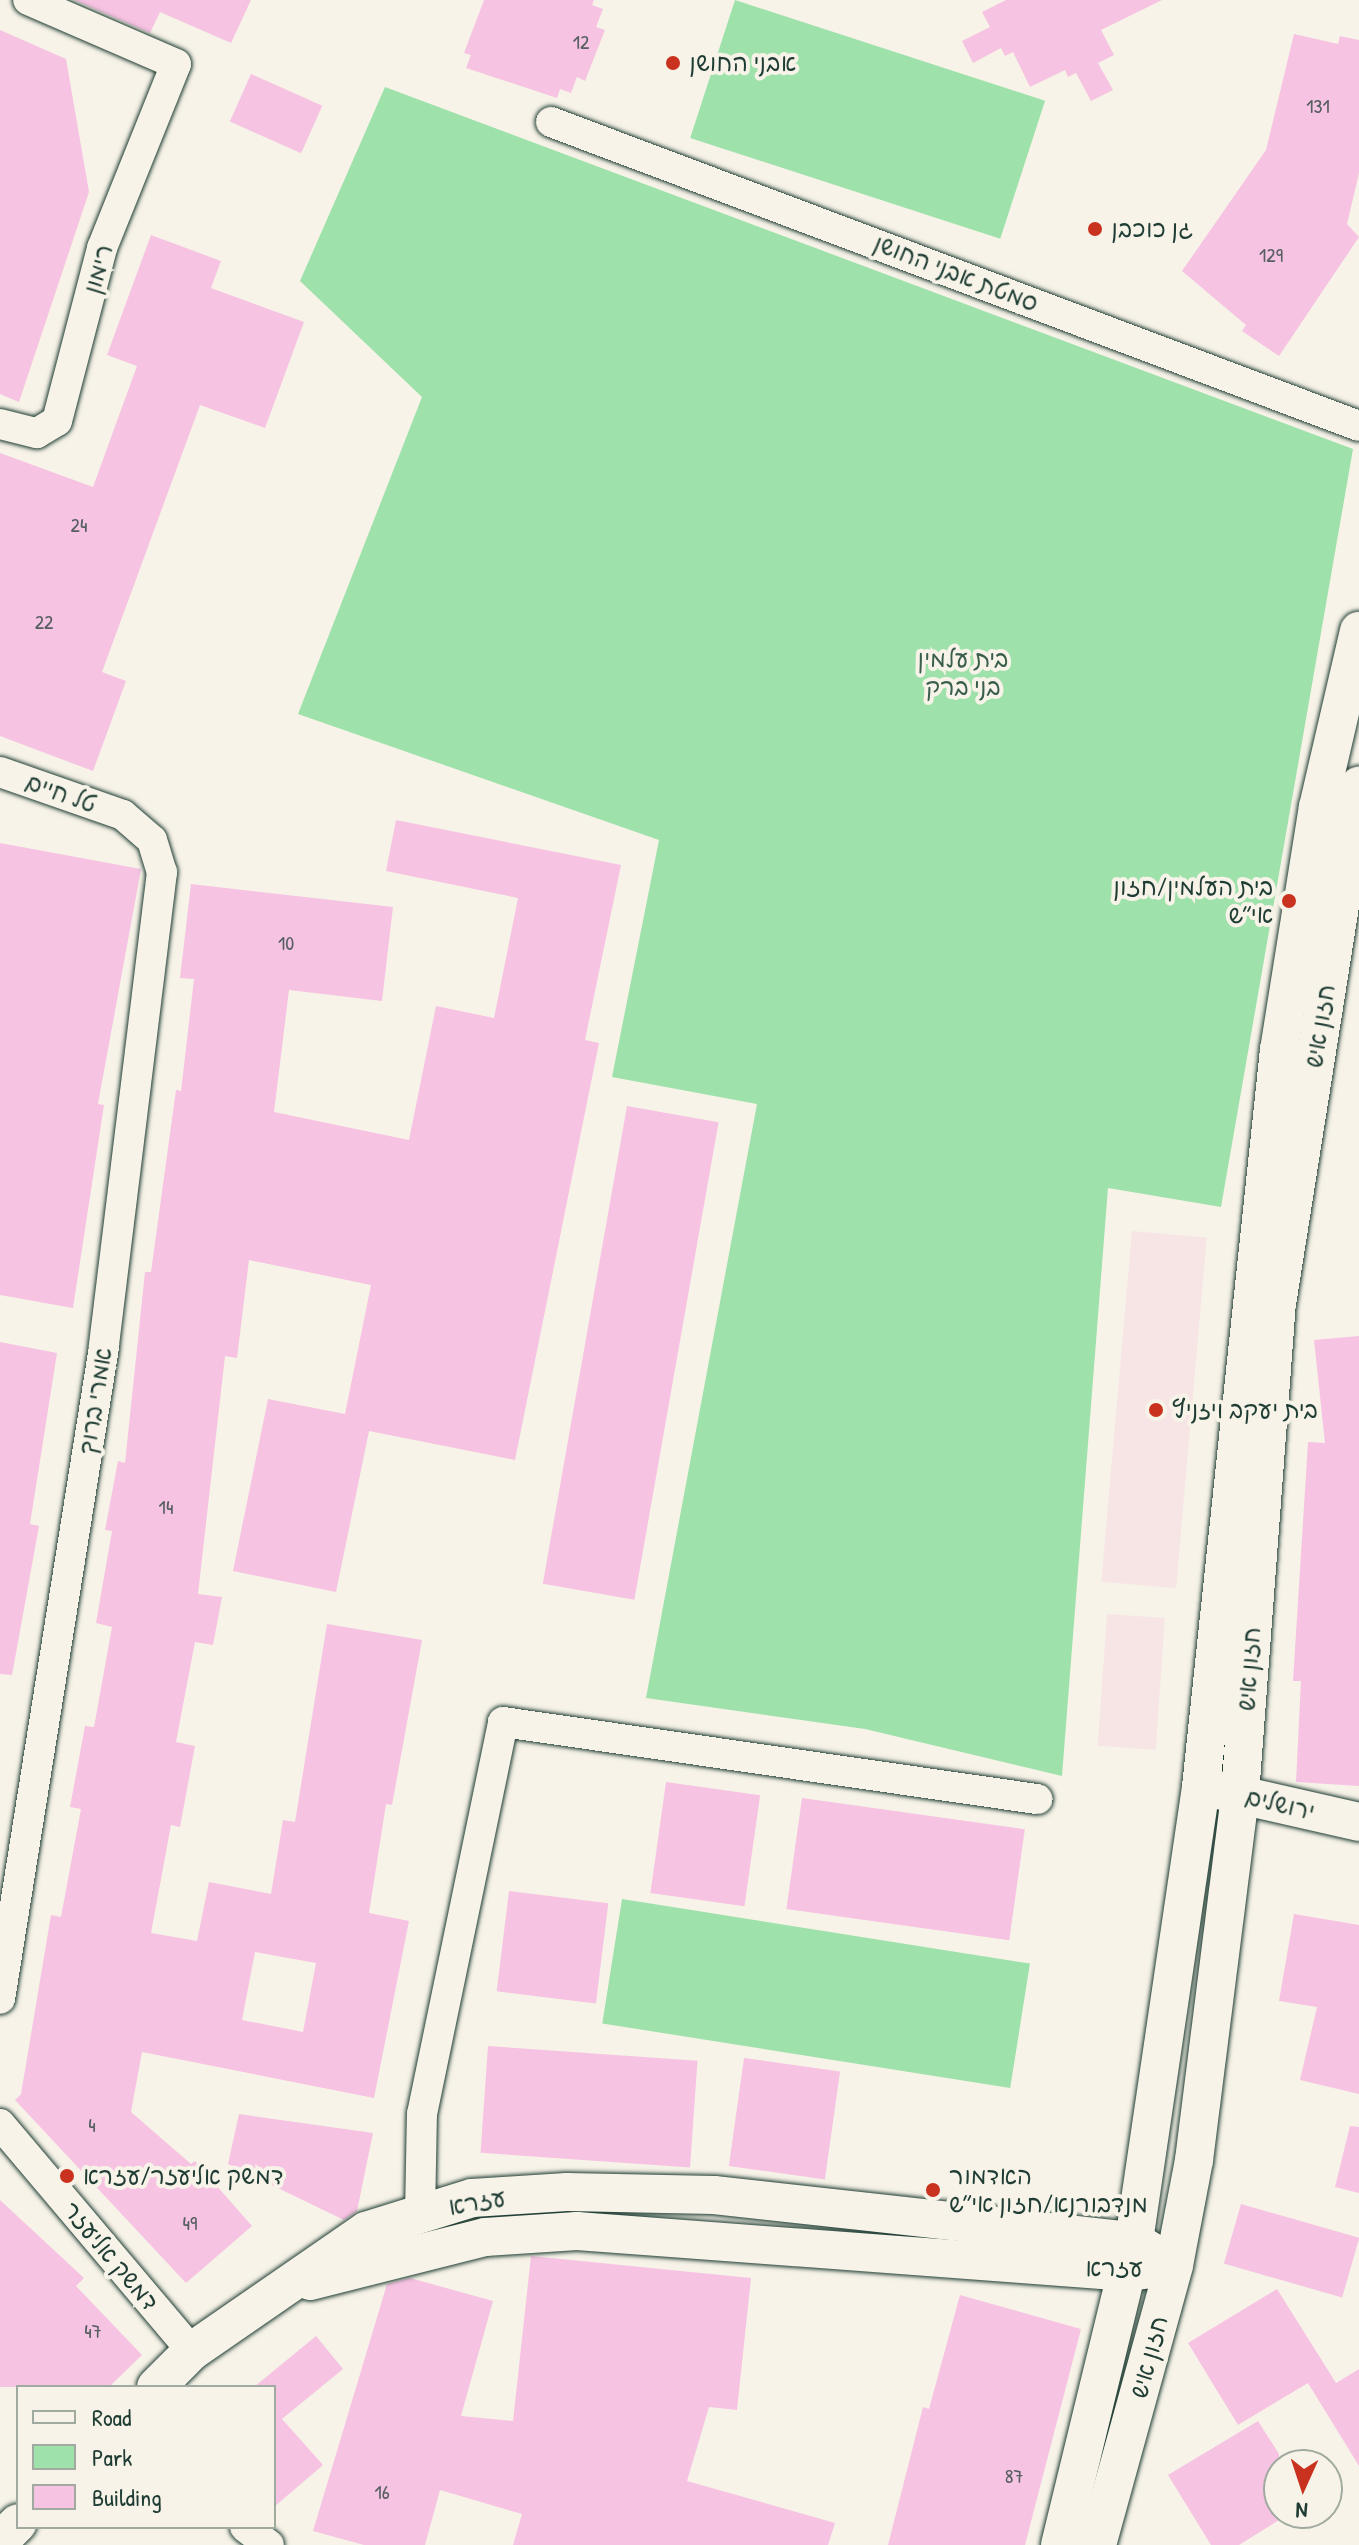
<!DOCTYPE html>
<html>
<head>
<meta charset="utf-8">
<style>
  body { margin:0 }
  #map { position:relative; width:1359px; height:2545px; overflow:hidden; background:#f7f3e8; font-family:"Patrick Hand","Playpen Sans Hebrew",sans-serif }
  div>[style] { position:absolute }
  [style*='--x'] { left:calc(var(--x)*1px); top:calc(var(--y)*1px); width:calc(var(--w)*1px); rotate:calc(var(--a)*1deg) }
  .built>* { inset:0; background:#f7e5e6; transform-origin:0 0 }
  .green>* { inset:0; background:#9fe1ab; transform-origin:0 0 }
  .building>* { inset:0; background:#f6c3e2; transform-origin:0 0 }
  .roads { filter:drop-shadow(0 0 2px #1f3d34) drop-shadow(0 0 2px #1f3d34) }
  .minor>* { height:30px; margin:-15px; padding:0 15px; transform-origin:15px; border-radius:15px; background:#f7f3e8 }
  .tertiary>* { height:38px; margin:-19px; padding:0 19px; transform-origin:19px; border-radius:19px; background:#f7f3e8 }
  .dots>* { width:22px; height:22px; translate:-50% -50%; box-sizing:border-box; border:4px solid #f7f3e8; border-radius:50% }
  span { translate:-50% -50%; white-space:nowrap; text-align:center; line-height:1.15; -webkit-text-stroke:8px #f7f3e8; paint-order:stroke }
  .number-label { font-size:20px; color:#555e60 }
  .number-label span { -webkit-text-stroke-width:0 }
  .poi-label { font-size:24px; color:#1f3d34 }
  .left { translate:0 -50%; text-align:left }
  .right { translate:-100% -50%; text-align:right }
  .street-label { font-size:24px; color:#1f3d34 }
  .park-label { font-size:24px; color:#395e4c }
  .legend { position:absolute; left:16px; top:2385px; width:260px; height:144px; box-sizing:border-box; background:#f7f3e8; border:2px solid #a1aaa0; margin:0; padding:10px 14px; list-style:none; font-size:24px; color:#1f3d34 }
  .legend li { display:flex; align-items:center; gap:16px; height:40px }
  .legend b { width:40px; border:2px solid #a1aaa0 }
  .north { position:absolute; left:1263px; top:2449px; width:80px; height:80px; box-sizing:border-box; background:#f7f3e8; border:2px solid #a1aaa0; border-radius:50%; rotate:183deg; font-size:22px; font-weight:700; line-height:32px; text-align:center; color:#1f3d34 }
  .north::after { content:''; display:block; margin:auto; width:28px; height:36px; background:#c8321e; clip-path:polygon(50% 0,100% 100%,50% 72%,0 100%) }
</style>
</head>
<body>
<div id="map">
  <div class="built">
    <div style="left:1132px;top:1231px;width:75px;height:352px;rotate:5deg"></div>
    <div style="left:1107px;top:1614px;width:58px;height:132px;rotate:4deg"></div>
  </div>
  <div class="green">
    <div style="left:735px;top:0;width:326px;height:145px;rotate:18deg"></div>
    <div style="clip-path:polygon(385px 87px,1353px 449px,1221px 1207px,1108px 1188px,1062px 1776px,865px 1729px,646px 1698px,757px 1104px,612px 1077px,659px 840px,298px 714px,422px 397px,300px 281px)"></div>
    <div style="left:622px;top:1899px;width:413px;height:126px;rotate:9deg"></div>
  </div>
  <div class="building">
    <div style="clip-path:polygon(74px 0,251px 0,231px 43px,160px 12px,150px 33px)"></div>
    <div style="clip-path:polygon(484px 0,594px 0,592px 5px,603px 9px,596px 27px,605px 30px,585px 81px,577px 77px,571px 93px,560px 89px,557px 98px,466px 68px,471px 55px,464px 53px)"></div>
    <div style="clip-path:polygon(1006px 0,1162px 0,1101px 30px,1114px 55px,1098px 63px,1113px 90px,1091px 101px,1076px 73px,1068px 77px,1065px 70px,1030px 87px,1013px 52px,1005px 56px,1001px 48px,973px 63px,962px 41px,990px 27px,982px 12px)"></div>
    <div style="clip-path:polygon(0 30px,66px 59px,89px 192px,19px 402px,0 394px)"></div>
    <div style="clip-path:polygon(1294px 34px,1338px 44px,1340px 36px,1359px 40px,1359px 173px,1347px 224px,1359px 237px,1279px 356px,1242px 331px,1246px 325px,1182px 271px,1266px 150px)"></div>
    <div style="left:251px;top:74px;width:78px;height:52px;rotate:24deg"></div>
    <div style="clip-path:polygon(151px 235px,221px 261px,211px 288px,304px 322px,265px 428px,200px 405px,102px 672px,126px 681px,93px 771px,0 736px,0 453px,93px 487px,137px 366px,107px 355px)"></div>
    <div style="clip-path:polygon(evenodd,396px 820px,621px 865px,585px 1040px,599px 1043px,515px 1460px,369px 1431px,336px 1592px,233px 1571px,268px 1399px,345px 1414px,371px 1285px,249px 1260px,237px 1358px,225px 1356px,198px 1594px,222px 1597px,213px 1645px,195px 1642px,176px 1742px,195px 1746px,180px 1827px,171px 1825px,151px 1933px,197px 1941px,209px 1882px,271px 1894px,283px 1820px,295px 1822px,327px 1624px,422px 1640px,392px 1805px,386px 1804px,369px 1913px,409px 1921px,374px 2098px,142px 2052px,131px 2112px,191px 2164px,195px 2161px,252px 2226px,186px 2283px,15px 2100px,21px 2094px,51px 1915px,61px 1917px,81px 1809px,70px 1807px,85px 1726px,94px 1727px,112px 1627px,96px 1623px,112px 1531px,105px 1530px,118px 1461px,125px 1463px,145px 1272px,151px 1272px,176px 1090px,181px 1091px,194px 979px,180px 978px,191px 884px,393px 907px,382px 1001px,289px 990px,274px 1112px,409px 1140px,436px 1006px,494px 1018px,518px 898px,386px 871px,396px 820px,255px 1952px,316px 1963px,303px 2032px,242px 2020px,255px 1952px)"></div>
    <div style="clip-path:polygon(0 843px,141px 869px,98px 1104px,104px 1105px,73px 1308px,0 1295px)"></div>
    <div style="left:627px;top:1106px;width:93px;height:485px;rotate:10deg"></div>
    <div style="clip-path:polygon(1359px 1336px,1359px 1786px,1296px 1782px,1301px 1681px,1293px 1681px,1308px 1442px,1325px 1443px,1314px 1340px)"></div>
    <div style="clip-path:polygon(0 1342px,57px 1353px,30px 1524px,39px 1526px,12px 1675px,0 1674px)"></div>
    <div style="left:666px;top:1782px;width:95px;height:112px;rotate:8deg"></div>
    <div style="left:802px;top:1798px;width:225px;height:112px;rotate:8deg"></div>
    <div style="left:509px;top:1891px;width:100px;height:101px;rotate:7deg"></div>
    <div style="clip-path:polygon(1294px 1914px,1359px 1925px,1359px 2094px,1300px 2080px,1317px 2007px,1279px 2001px)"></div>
    <div style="left:488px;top:2046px;width:210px;height:107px;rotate:4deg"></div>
    <div style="left:744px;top:2058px;width:97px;height:109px;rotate:8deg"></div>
    <div style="clip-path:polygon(239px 2114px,373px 2133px,357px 2211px,344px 2220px,228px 2164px)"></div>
    <div style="clip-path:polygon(1350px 2126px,1359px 2127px,1359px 2193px,1335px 2187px)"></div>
    <div style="clip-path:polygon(0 2200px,84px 2278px,76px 2286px,142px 2355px,109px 2387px,0 2387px)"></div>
    <div style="left:1241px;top:2204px;width:123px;height:62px;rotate:16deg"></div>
    <div style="clip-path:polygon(531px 2256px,751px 2278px,737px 2410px,709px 2407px,687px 2481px,835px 2523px,828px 2545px,513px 2545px,522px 2514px,440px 2490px,425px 2545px,364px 2545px,313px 2531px,387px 2284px,410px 2278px,493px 2301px,461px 2416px,513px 2421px)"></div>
    <div style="clip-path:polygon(1277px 2289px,1336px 2383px,1359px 2369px,1359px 2466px,1308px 2383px,1238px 2425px,1188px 2343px)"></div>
    <div style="clip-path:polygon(960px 2295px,1081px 2329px,1025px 2545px,888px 2545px,923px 2407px,929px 2409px)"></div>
    <div style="clip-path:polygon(316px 2336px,343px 2369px,282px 2419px,323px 2465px,274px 2507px,274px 2387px,254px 2387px)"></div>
    <div style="clip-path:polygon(1258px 2421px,1279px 2454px,1279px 2520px,1239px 2545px,1211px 2545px,1168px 2475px)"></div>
  </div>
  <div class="roads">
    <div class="minor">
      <div style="--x:551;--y:122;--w:863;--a:20.62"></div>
      <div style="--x:0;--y:424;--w:38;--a:14"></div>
      <div style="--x:37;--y:433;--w:23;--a:-31"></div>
      <div style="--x:57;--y:421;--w:179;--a:-75.4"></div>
      <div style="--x:102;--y:248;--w:198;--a:-68.1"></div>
      <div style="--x:176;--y:64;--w:161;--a:-156.6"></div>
      <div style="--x:0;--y:772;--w:130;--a:19.3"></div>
      <div style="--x:123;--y:815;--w:38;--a:41"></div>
      <div style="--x:152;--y:840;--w:34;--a:73"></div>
      <div style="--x:162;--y:872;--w:479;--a:97"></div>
      <div style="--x:104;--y:1347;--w:660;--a:99.06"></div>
      <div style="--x:0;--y:2124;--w:297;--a:49.8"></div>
      <div style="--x:420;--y:2215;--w:101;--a:-88.9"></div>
      <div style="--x:422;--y:2114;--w:400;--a:-78.3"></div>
      <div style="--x:503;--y:1722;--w:540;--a:8.21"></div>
      <div style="--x:245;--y:2527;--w:30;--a:37"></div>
    </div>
    <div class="tertiary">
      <div style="--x:1218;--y:1790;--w:145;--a:12.8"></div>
      <div style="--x:310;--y:2281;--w:180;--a:-14.1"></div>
      <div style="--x:485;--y:2237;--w:92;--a:-3.7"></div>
      <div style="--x:577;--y:2231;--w:553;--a:4.26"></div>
      <div style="--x:1128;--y:2272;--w:25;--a:-7"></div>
      <div style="--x:156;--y:2387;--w:51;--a:-45"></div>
      <div style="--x:192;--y:2351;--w:211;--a:-34.6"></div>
      <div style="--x:366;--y:2231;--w:111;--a:-17.3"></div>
      <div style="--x:472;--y:2198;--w:95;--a:-3.6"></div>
      <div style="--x:567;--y:2192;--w:147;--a:1.2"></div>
      <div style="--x:714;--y:2195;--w:423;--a:6.3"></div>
      <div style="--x:1134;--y:2241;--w:23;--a:31"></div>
      <div style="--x:0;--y:2541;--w:25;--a:-45"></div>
      <div style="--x:1060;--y:2545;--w:313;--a:-76.3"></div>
      <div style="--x:1134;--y:2241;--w:459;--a:-81.6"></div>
      <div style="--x:1201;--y:1787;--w:741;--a:-83.96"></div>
      <div style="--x:1279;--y:1050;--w:246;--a:-80.9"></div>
      <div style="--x:1318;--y:807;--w:181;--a:-76.9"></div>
      <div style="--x:1097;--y:2545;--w:290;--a:-74.6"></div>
      <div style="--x:1174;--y:2265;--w:107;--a:-79.2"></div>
      <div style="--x:1194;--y:2160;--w:369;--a:-82.8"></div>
      <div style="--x:1240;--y:1794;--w:485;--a:-85.7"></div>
      <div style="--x:1276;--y:1310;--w:531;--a:-81"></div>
    </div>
  </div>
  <div class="dots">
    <div style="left:673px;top:63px;background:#c8321e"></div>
    <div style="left:1095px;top:229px;background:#c8321e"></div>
    <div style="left:1289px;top:901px;background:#c8321e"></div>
    <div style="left:1156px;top:1410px;background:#c8321e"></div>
    <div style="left:67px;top:2176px;background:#c8321e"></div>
    <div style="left:933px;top:2190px;background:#c8321e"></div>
  </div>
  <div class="number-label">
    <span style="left:581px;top:41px">12</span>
    <span style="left:1318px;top:105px">131</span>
    <span style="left:1271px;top:254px">129</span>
    <span style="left:79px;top:524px">24</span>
    <span style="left:44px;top:621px">22</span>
    <span style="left:286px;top:942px">10</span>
    <span style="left:166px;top:1506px">14</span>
    <span style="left:92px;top:2124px">4</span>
    <span style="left:190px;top:2222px">49</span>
    <span style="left:93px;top:2330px">47</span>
    <span style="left:1014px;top:2475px">87</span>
    <span style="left:382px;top:2491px">16</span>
  </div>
  <div class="poi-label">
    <span class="left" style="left:689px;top:63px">אבני החושן</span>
    <span class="left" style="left:1111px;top:229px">גן כוכבן</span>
    <span class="right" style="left:1273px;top:901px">בית העלמין/חזון<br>אי״ש</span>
    <span class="left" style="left:1172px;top:1410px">בית יעקב ויזניץ</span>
    <span class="left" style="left:83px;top:2176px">דמשק אליעזר/עזרא</span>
    <span class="left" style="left:949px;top:2190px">האדמור<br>מנדבורנא/חזון אי״ש</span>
  </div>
  <div class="street-label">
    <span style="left:98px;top:269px;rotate:-74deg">רימון</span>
    <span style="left:956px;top:273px;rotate:21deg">סמטת אבני החושן</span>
    <span style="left:61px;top:793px;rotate:20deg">טל חיים</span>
    <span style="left:1320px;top:1026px;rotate:-81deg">חזון איש</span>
    <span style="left:95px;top:1401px;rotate:-81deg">אמרי ברוך</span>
    <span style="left:1249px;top:1669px;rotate:-86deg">חזון איש</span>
    <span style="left:1280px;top:1804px;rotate:13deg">ירושלים</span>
    <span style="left:477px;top:2202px;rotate:-10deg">עזרא</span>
    <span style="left:111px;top:2256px;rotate:50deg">דמשק אליעזר</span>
    <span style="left:1114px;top:2268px">עזרא</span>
    <span style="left:1149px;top:2357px;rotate:-75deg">חזון איש</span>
  </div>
  <div class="park-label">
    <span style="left:963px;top:673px">בית עלמין<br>בני ברק</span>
  </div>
  <ul class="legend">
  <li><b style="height:10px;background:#f7f3e8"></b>Road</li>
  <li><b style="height:22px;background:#9fe1ab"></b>Park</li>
  <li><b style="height:22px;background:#f6c3e2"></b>Building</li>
  </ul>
  <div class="north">N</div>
</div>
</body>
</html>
